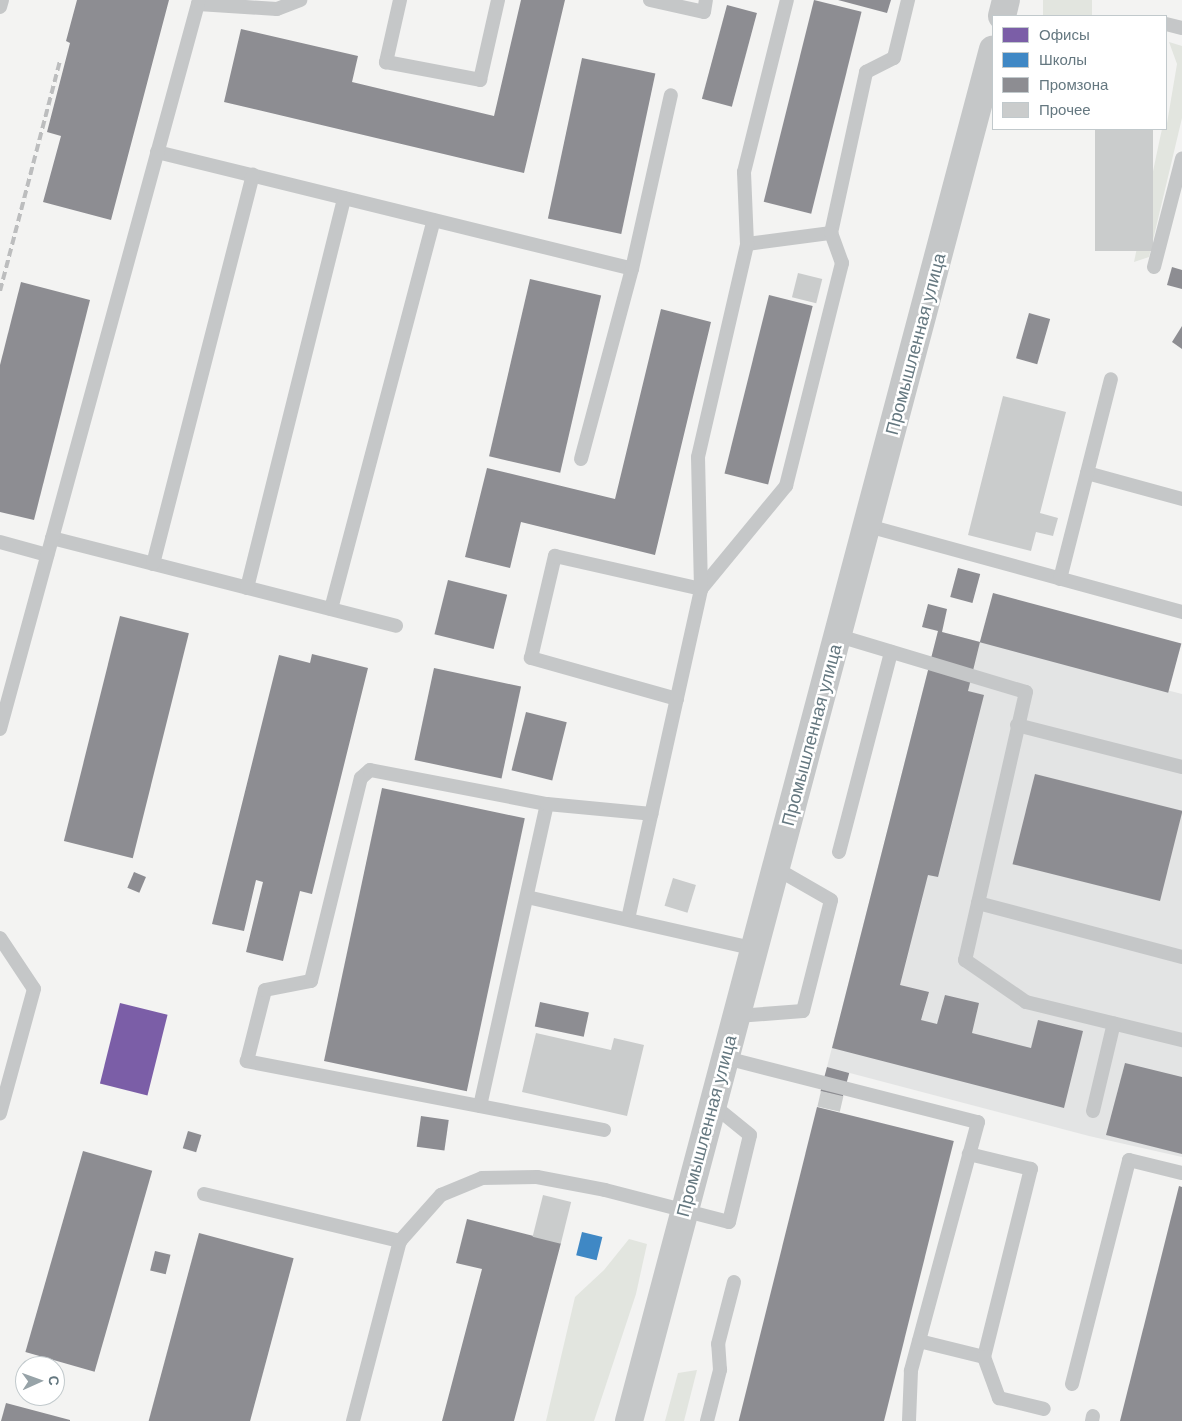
<!DOCTYPE html>
<html>
<head>
<meta charset="utf-8">
<style>
  body { margin:0 }
  #map { position:relative; width:1182px; height:1421px; overflow:hidden; background:#f3f3f2; font-family:Arial,sans-serif }
  div>[style] { position:absolute }
  [style*='--x'] { left:calc(var(--x)*1px); top:calc(var(--y)*1px); width:calc(var(--w)*1px); rotate:calc(var(--a)*1deg) }
  .built>* { inset:0; background:#e3e4e4 }
  .green>* { inset:0; background:#e2e5df; transform-origin:0 0 }
  .offices>* { inset:0; background:#7b5ea7; transform-origin:0 0 }
  .schools>* { inset:0; background:#3f88c5; transform-origin:0 0 }
  .industry>* { inset:0; background:#8d8d92; transform-origin:0 0 }
  .building>* { inset:0; background:#cacccc; transform-origin:0 0 }
  .service>* { height:14px; margin:-7px; padding:0 7px; transform-origin:7px; border-radius:7px; background:#c5c7c8 }
  .minor>* { height:28px; margin:-14px; padding:0 14px; transform-origin:14px; border-radius:14px; background:#c5c7c8 }
  .rail>* { height:4px; margin-top:-2px; transform-origin:0; background:repeating-linear-gradient(90deg,#bcbdbe 0 8px,transparent 0 12px) }
  span { translate:-50% -50%; white-space:nowrap; text-align:center; line-height:1.15; -webkit-text-stroke:5px #fff; paint-order:stroke }
  .street-label { font-size:18px; color:#657880 }
  .legend { position:absolute; left:992px; top:15px; width:175px; height:115px; box-sizing:border-box; background:#fff; border:1px solid #c1c9cc; margin:0; padding:6px 9px; list-style:none; font-size:15px; color:#657880 }
  .legend li { display:flex; align-items:center; gap:10px; height:25px }
  .legend b { width:25px; border:1px solid #c1c9cc }
  .north { position:absolute; left:15px; top:1356px; width:50px; height:50px; box-sizing:border-box; background:#fff; border:1px solid #c1c9cc; border-radius:50%; rotate:88deg; font-size:14px; font-weight:700; line-height:20px; text-align:center; color:#657880 }
  .north::after { content:''; display:block; margin:auto; width:18px; height:22px; background:#97a3a8; clip-path:polygon(50% 0,100% 100%,50% 72%,0 100%) }
</style>
</head>
<body>
<div id="map">
  <div class="built">
    <div style="clip-path:polygon(938px 631px,1182px 694px,1182px 1157px,1089px 1136px,827px 1067px)"></div>
  </div>
  <div class="green">
    <div style="left:1043px;top:0;width:49px;height:16px"></div>
    <div style="clip-path:polygon(1169px 42px,1182px 46px,1182px 118px,1149px 257px,1134px 262px,1160px 138px,1162px 129px,1166px 129px,1177px 64px)"></div>
    <div style="clip-path:polygon(629px 1239px,647px 1244px,636px 1294px,594px 1421px,546px 1421px,575px 1297px,604px 1270px)"></div>
    <div style="clip-path:polygon(697px 1370px,684px 1421px,665px 1421px,678px 1373px)"></div>
  </div>
  <div class="offices">
    <div style="left:120px;top:1003px;width:49px;height:83px;rotate:14deg"></div>
  </div>
  <div class="schools">
    <div style="left:582px;top:1232px;width:21px;height:24px;rotate:14deg"></div>
  </div>
  <div class="industry">
    <div style="clip-path:polygon(77px 0,169px 0,111px 220px,43px 202px,61px 136px,47px 132px,70px 43px,66px 41px)"></div>
    <div style="clip-path:polygon(521px 0,565px 0,524px 173px,224px 102px,241px 29px,358px 56px,352px 82px,494px 116px)"></div>
    <div style="left:814px;top:0;width:49px;height:208px;rotate:14deg"></div>
    <div style="clip-path:polygon(838px 0,891px 0,887px 13px)"></div>
    <div style="left:727px;top:5px;width:31px;height:97px;rotate:15deg"></div>
    <div style="left:582px;top:58px;width:75px;height:164px;rotate:12deg"></div>
    <div style="clip-path:polygon(1172px 267px,1182px 270px,1182px 289px,1167px 285px)"></div>
    <div style="left:530px;top:279px;width:73px;height:182px;rotate:13deg"></div>
    <div style="clip-path:polygon(21px 282px,90px 300px,34px 520px,0 512px,0 365px)"></div>
    <div style="left:769px;top:295px;width:45px;height:184px;rotate:14deg"></div>
    <div style="clip-path:polygon(661px 309px,711px 322px,655px 555px,521px 522px,510px 568px,465px 557px,487px 468px,615px 499px)"></div>
    <div style="left:1029px;top:313px;width:22px;height:47px;rotate:16deg"></div>
    <div style="clip-path:polygon(1182px 326px,1182px 349px,1172px 342px)"></div>
    <div style="left:958px;top:568px;width:23px;height:30px;rotate:15deg"></div>
    <div style="left:448px;top:580px;width:61px;height:56px;rotate:14deg"></div>
    <div style="left:993px;top:593px;width:195px;height:51px;rotate:15deg"></div>
    <div style="clip-path:polygon(928px 604px,947px 609px,942px 632px,980px 642px,968px 691px,984px 695px,938px 877px,928px 875px,900px 985px,929px 992px,921px 1020px,937px 1024px,945px 995px,979px 1003px,972px 1033px,1031px 1048px,1038px 1020px,1083px 1031px,1064px 1108px,832px 1048px,938px 631px,922px 627px)"></div>
    <div style="left:120px;top:616px;width:71px;height:232px;rotate:14deg"></div>
    <div style="clip-path:polygon(312px 654px,368px 668px,312px 894px,300px 891px,283px 961px,246px 952px,263px 882px,256px 880px,244px 931px,212px 924px,279px 655px,310px 663px)"></div>
    <div style="left:434px;top:668px;width:89px;height:94px;rotate:12deg"></div>
    <div style="left:526px;top:712px;width:42px;height:60px;rotate:14deg"></div>
    <div style="left:1035px;top:774px;width:152px;height:93px;rotate:14deg"></div>
    <div style="left:382px;top:788px;width:146px;height:279px;rotate:12deg"></div>
    <div style="left:134px;top:872px;width:13px;height:17px;rotate:23deg"></div>
    <div style="left:540px;top:1002px;width:50px;height:25px;rotate:12deg"></div>
    <div style="clip-path:polygon(1125px 1063px,1182px 1077px,1182px 1154px,1106px 1135px)"></div>
    <div style="left:827px;top:1067px;width:23px;height:25px;rotate:15deg"></div>
    <div style="left:817px;top:1107px;width:141px;height:324px;rotate:14deg"></div>
    <div style="left:421px;top:1116px;width:28px;height:31px;rotate:8deg"></div>
    <div style="left:188px;top:1131px;width:14px;height:18px;rotate:17deg"></div>
    <div style="left:83px;top:1151px;width:72px;height:209px;rotate:16deg"></div>
    <div style="clip-path:polygon(1179px 1186px,1182px 1187px,1182px 1421px,1120px 1421px)"></div>
    <div style="clip-path:polygon(467px 1219px,561px 1243px,514px 1421px,442px 1421px,482px 1269px,456px 1263px)"></div>
    <div style="left:199px;top:1233px;width:98px;height:195px;rotate:15deg"></div>
    <div style="left:155px;top:1251px;width:16px;height:20px;rotate:14deg"></div>
    <div style="clip-path:polygon(6px 1403px,70px 1420px,70px 1421px,1px 1421px)"></div>
  </div>
  <div class="building">
    <div style="left:1095px;top:129px;width:58px;height:122px"></div>
    <div style="left:798px;top:273px;width:25px;height:25px;rotate:14deg"></div>
    <div style="clip-path:polygon(1003px 396px,1066px 412px,1040px 513px,1058px 518px,1053px 536px,1036px 532px,1031px 551px,968px 535px)"></div>
    <div style="left:673px;top:878px;width:24px;height:29px;rotate:17deg"></div>
    <div style="clip-path:polygon(536px 1033px,611px 1050px,614px 1038px,644px 1045px,627px 1116px,522px 1092px)"></div>
    <div style="left:821px;top:1091px;width:23px;height:16px;rotate:13deg"></div>
    <div style="left:543px;top:1195px;width:29px;height:43px;rotate:14deg"></div>
  </div>
  <div class="service">
    <div style="--x:400;--y:0;--w:64;--a:102.7"></div>
    <div style="--x:386;--y:62;--w:96;--a:10.8"></div>
    <div style="--x:480;--y:80;--w:82;--a:-77.3"></div>
    <div style="--x:650;--y:0;--w:55;--a:12.5"></div>
    <div style="--x:704;--y:12;--w:12;--a:-81"></div>
    <div style="--x:198;--y:4;--w:79;--a:3.6"></div>
    <div style="--x:277;--y:9;--w:25;--a:-21"></div>
    <div style="--x:0;--y:7;--w:7;--a:-74"></div>
    <div style="--x:1166;--y:24;--w:16;--a:14"></div>
    <div style="--x:157;--y:152;--w:489;--a:13.8"></div>
    <div style="--x:747;--y:244;--w:85;--a:-7.5"></div>
    <div style="--x:831;--y:233;--w:165;--a:-77.7"></div>
    <div style="--x:866;--y:72;--w:31;--a:-27"></div>
    <div style="--x:894;--y:58;--w:60;--a:-76.4"></div>
    <div style="--x:1154;--y:267;--w:112;--a:-75.5"></div>
    <div style="--x:581;--y:459;--w:197;--a:-75"></div>
    <div style="--x:632;--y:269;--w:178;--a:-77.4"></div>
    <div style="--x:1087;--y:473;--w:98;--a:15.3"></div>
    <div style="--x:868;--y:526;--w:326;--a:15.3"></div>
    <div style="--x:52;--y:538;--w:355;--a:14.3"></div>
    <div style="--x:0;--y:542;--w:49;--a:15.5"></div>
    <div style="--x:153;--y:564;--w:402;--a:-75.6"></div>
    <div style="--x:1060;--y:579;--w:206;--a:-75.7"></div>
    <div style="--x:247;--y:588;--w:402;--a:-76"></div>
    <div style="--x:331;--y:609;--w:402;--a:-75.2"></div>
    <div style="--x:839;--y:636;--w:195;--a:16.7"></div>
    <div style="--x:1026;--y:692;--w:275;--a:102.8"></div>
    <div style="--x:965;--y:960;--w:74;--a:34.5"></div>
    <div style="--x:1026;--y:1002;--w:161;--a:13.7"></div>
    <div style="--x:677;--y:699;--w:152;--a:-164.3"></div>
    <div style="--x:531;--y:658;--w:105;--a:-76.8"></div>
    <div style="--x:555;--y:556;--w:150;--a:12.7"></div>
    <div style="--x:701;--y:589;--w:134;--a:-50.5"></div>
    <div style="--x:786;--y:486;--w:230;--a:-75.9"></div>
    <div style="--x:842;--y:263;--w:32;--a:-110"></div>
    <div style="--x:1017;--y:725;--w:170;--a:14.3"></div>
    <div style="--x:0;--y:729;--w:756;--a:-74.73"></div>
    <div style="--x:839;--y:852;--w:207;--a:-75.4"></div>
    <div style="--x:527;--y:897;--w:234;--a:12.8"></div>
    <div style="--x:978;--y:903;--w:211;--a:14.8"></div>
    <div style="--x:628;--y:919;--w:338;--a:-77.5"></div>
    <div style="--x:701;--y:589;--w:132;--a:-91.3"></div>
    <div style="--x:698;--y:457;--w:219;--a:-77"></div>
    <div style="--x:747;--y:244;--w:72;--a:-92.4"></div>
    <div style="--x:744;--y:172;--w:177;--a:-76"></div>
    <div style="--x:0;--y:938;--w:61;--a:56.3"></div>
    <div style="--x:34;--y:989;--w:129;--a:105.3"></div>
    <div style="--x:737;--y:1016;--w:66;--a:-4.3"></div>
    <div style="--x:803;--y:1011;--w:114;--a:-75.8"></div>
    <div style="--x:831;--y:900;--w:62;--a:-150.1"></div>
    <div style="--x:726;--y:1058;--w:260;--a:14.3"></div>
    <div style="--x:978;--y:1122;--w:258;--a:105.1"></div>
    <div style="--x:911;--y:1371;--w:50;--a:92.3"></div>
    <div style="--x:480;--y:1106;--w:309;--a:-77.5"></div>
    <div style="--x:1093;--y:1111;--w:90;--a:-76.6"></div>
    <div style="--x:604;--y:1130;--w:364;--a:-169.1"></div>
    <div style="--x:247;--y:1061;--w:73;--a:-75.8"></div>
    <div style="--x:265;--y:990;--w:47;--a:-11.1"></div>
    <div style="--x:311;--y:981;--w:209;--a:-76.2"></div>
    <div style="--x:361;--y:778;--w:12;--a:-42"></div>
    <div style="--x:370;--y:770;--w:180;--a:10.9"></div>
    <div style="--x:547;--y:804;--w:105;--a:5.4"></div>
    <div style="--x:204;--y:1194;--w:202;--a:13.5"></div>
    <div style="--x:919;--y:1341;--w:67;--a:13.8"></div>
    <div style="--x:984;--y:1357;--w:194;--a:-76"></div>
    <div style="--x:1031;--y:1169;--w:64;--a:-166.4"></div>
    <div style="--x:984;--y:1357;--w:44;--a:69.9"></div>
    <div style="--x:999;--y:1398;--w:46;--a:13.7"></div>
    <div style="--x:1072;--y:1384;--w:231;--a:-75.7"></div>
    <div style="--x:1129;--y:1160;--w:55;--a:13.8"></div>
    <div style="--x:353;--y:1421;--w:186;--a:-75.4"></div>
    <div style="--x:400;--y:1241;--w:62;--a:-48.3"></div>
    <div style="--x:441;--y:1195;--w:44;--a:-22.5"></div>
    <div style="--x:482;--y:1178;--w:55;--a:-1"></div>
    <div style="--x:537;--y:1177;--w:69;--a:10.8"></div>
    <div style="--x:605;--y:1190;--w:128;--a:14.5"></div>
    <div style="--x:729;--y:1222;--w:89;--a:-76.4"></div>
    <div style="--x:750;--y:1135;--w:48;--a:-141"></div>
    <div style="--x:707;--y:1421;--w:53;--a:-75.7"></div>
    <div style="--x:720;--y:1370;--w:26;--a:-94"></div>
    <div style="--x:718;--y:1344;--w:64;--a:-75.5"></div>
    <div style="--x:1092;--y:1421;--w:5;--a:-79"></div>
  </div>
  <div class="minor">
    <div style="--x:1002;--y:16;--w:16;--a:-76"></div>
    <div style="--x:629;--y:1421;--w:1419;--a:-75.14"></div>
  </div>
  <div class="rail">
    <div style="--x:0;--y:291;--w:239;--a:-75.4"></div>
  </div>
  <div class="street-label">
    <span style="left:916px;top:344px;rotate:-75deg">Промышленная улица</span>
    <span style="left:812px;top:735px;rotate:-75deg">Промышленная улица</span>
    <span style="left:707px;top:1126px;rotate:-75deg">Промышленная улица</span>
  </div>
  <ul class="legend">
  <li><b style="height:14px;background:#7b5ea7"></b>Офисы</li>
  <li><b style="height:14px;background:#3f88c5"></b>Школы</li>
  <li><b style="height:14px;background:#8d8d92"></b>Промзона</li>
  <li><b style="height:14px;background:#cacccc"></b>Прочее</li>
  </ul>
  <div class="north">С</div>
</div>
</body>
</html>
